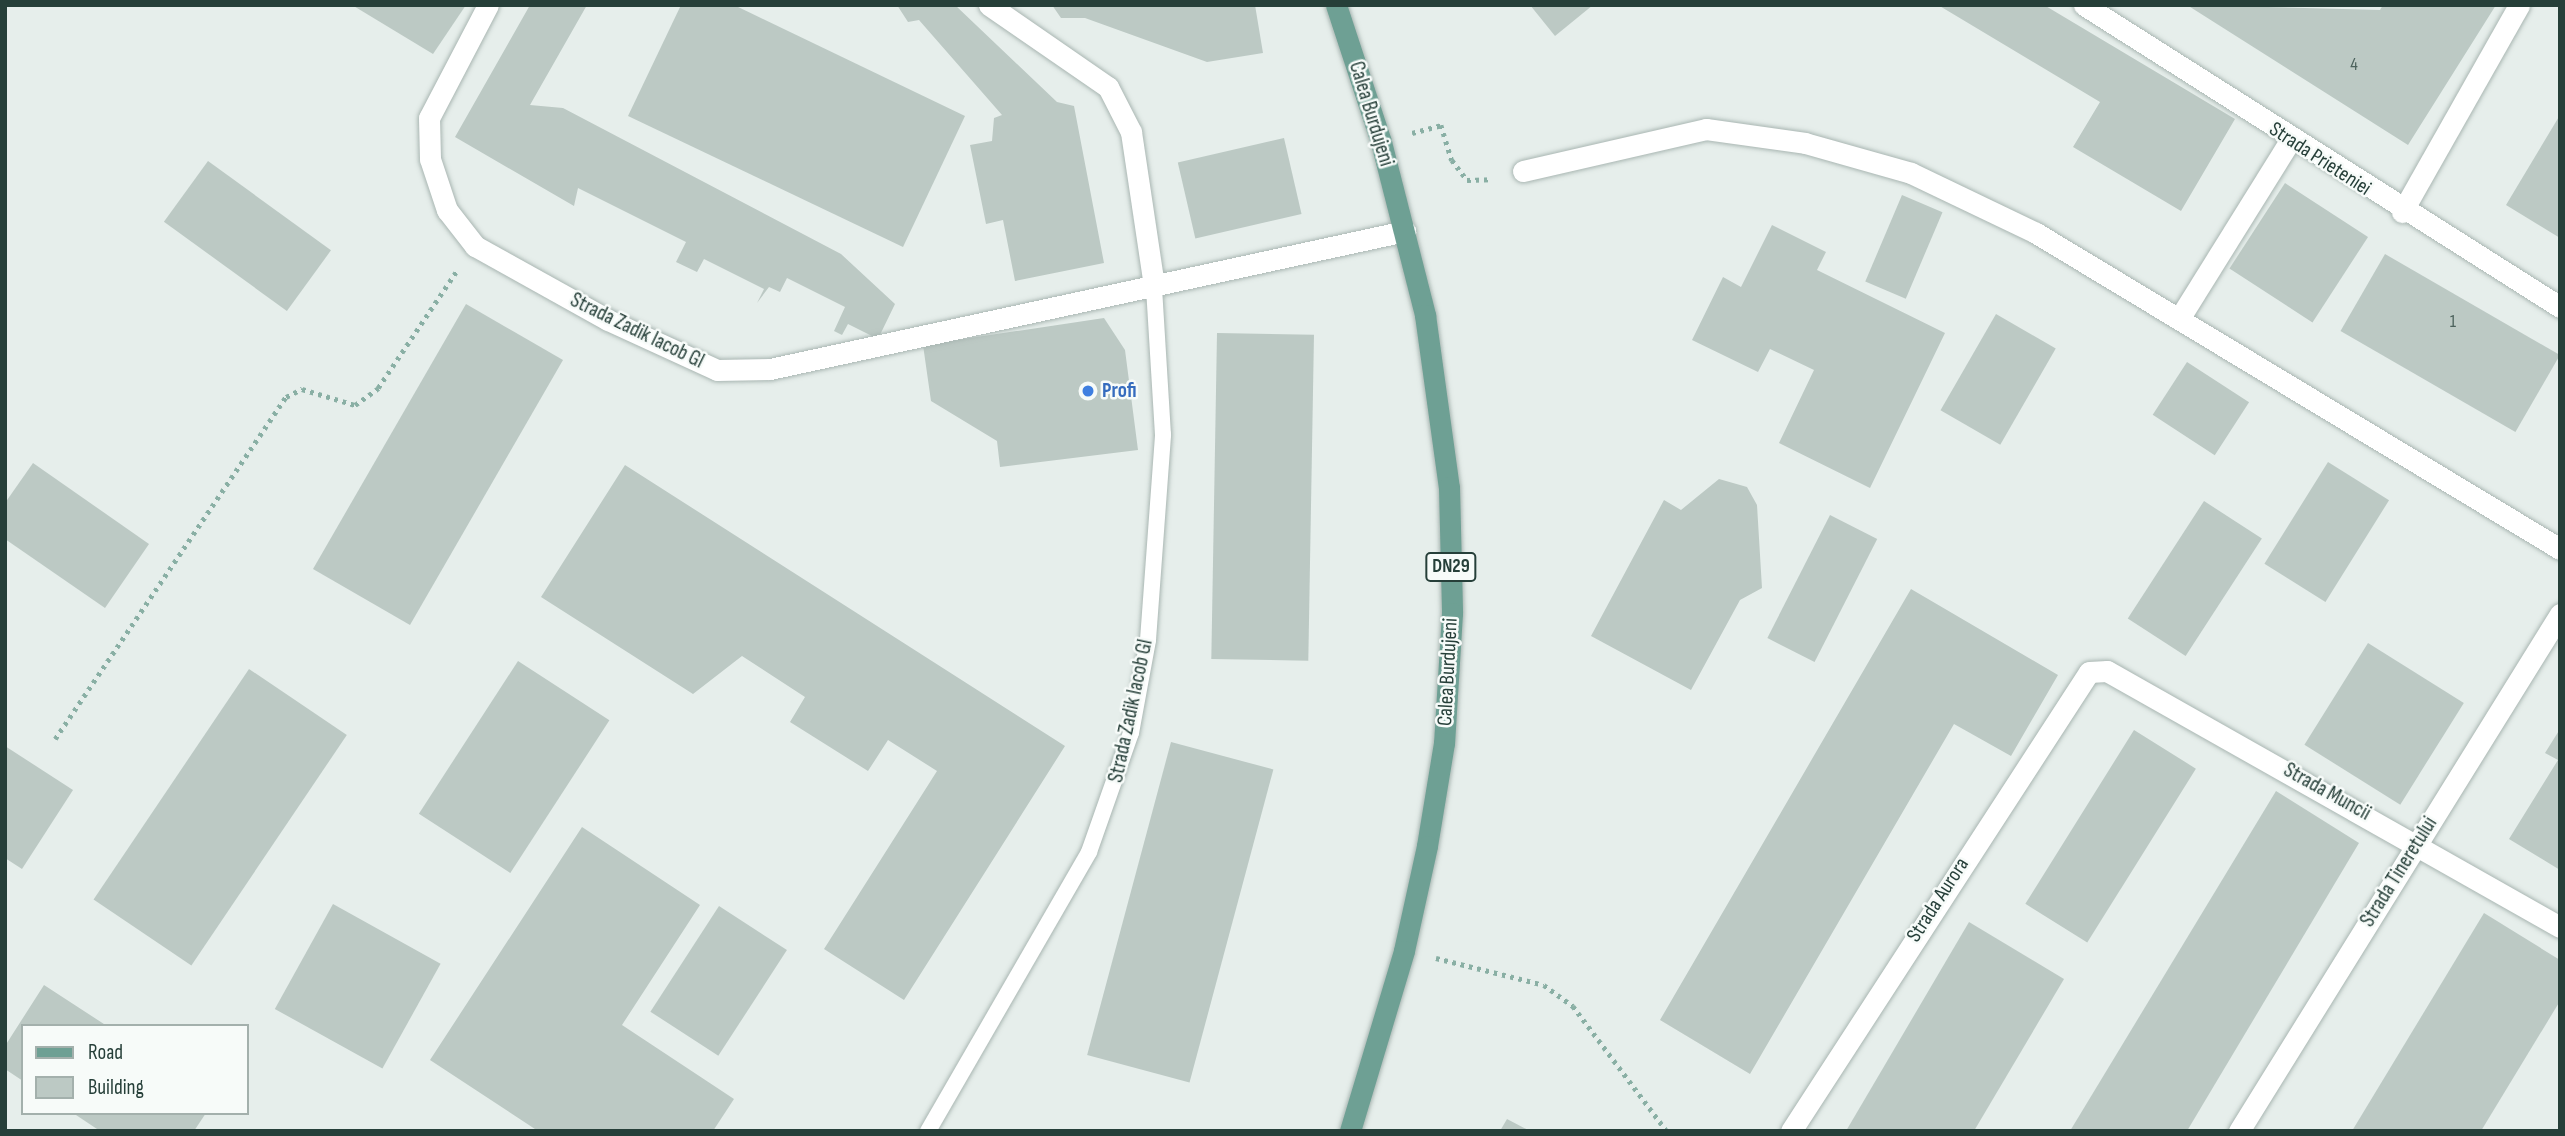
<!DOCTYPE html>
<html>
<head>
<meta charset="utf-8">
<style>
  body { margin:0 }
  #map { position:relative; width:2565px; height:1136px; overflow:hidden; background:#e6eeeb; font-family:"Sofia Sans Condensed",sans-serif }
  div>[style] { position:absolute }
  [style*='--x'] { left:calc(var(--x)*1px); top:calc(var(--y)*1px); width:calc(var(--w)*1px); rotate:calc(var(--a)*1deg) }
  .building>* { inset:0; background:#bcc9c4; transform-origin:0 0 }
  .path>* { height:4.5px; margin-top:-2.25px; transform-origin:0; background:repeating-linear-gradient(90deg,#89afa4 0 3.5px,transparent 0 8.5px) }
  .roads { filter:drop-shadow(0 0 2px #a9b6b2) drop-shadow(0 0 2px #a9b6b2) }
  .service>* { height:16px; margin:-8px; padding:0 8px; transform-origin:8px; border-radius:8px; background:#fff }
  .minor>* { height:21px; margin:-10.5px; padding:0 10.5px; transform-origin:10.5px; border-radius:10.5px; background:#fff }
  .primary>* { height:21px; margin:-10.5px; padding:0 10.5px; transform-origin:10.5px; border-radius:10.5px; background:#6ea094 }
  .dots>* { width:19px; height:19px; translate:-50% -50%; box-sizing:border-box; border:4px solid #f7fbf9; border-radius:50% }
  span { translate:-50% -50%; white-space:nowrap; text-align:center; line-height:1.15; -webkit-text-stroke:5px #f7fbf9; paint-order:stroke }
  .number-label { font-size:18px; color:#4c625c }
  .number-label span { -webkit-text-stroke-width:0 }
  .shield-label span { padding:2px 5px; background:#f7fbf9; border:2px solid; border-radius:5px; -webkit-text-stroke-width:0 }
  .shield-label { font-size:19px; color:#263f39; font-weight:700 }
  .street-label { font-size:21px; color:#263f39 }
  .shop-label { font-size:21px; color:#366cbe; font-weight:700 }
  .left { translate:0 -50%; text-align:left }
  .frame { position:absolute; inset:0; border:7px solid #263f39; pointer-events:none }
  .legend { position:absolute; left:21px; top:1024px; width:228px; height:91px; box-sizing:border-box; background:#f7fbf9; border:2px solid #a3b0ac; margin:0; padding:9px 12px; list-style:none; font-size:21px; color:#263f39 }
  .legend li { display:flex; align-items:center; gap:14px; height:35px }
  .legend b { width:35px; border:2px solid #a3b0ac }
</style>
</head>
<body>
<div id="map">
  <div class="building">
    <div style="clip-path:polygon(352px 5px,466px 5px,433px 54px)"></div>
    <div style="clip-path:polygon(530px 5px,587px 5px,530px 105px,563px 108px,841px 254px,895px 304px,878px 339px,848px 324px,842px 335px,834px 331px,845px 307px,787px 278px,780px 292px,769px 287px,757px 303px,764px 289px,704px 259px,697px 272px,676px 262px,686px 242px,578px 188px,574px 206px,455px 137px)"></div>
    <div style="clip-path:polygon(681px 5px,734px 5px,965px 116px,903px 247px,628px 116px)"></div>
    <div style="clip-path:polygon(897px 5px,955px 5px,1057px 102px,1074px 106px,1104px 263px,1015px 281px,1003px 220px,986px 224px,970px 145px,992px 141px,994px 118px,1002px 115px,919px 20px,908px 22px)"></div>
    <div style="clip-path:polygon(1052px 5px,1255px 5px,1263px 53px,1207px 62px,1085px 18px,1061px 18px)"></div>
    <div style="clip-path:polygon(1530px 5px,1593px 5px,1555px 36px)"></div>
    <div style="clip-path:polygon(1938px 5px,2044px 5px,2235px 119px,2181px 211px,2073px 147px,2100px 102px)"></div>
    <div style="clip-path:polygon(2187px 5px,2380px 10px,2383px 5px,2496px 5px,2408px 145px)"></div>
    <div style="clip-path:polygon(2560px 115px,2560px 238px,2506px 205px)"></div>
    <div style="left:1284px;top:138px;width:78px;height:109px;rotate:77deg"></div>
    <div style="left:208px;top:161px;width:152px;height:75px;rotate:36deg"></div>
    <div style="left:2285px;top:183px;width:99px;height:102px;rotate:33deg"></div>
    <div style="left:1902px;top:195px;width:44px;height:94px;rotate:23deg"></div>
    <div style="clip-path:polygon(1772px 225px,1826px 252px,1817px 270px,1945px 333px,1870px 488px,1779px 443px,1814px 370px,1770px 349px,1758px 372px,1692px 340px,1723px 277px,1741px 287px)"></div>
    <div style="left:2385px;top:254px;width:202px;height:89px;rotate:30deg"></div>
    <div style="left:466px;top:304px;width:112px;height:306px;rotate:30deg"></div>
    <div style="left:1996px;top:314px;width:69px;height:111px;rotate:30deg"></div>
    <div style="clip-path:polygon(1104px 318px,1125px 350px,1138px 450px,1000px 467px,997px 441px,931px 401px,923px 345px)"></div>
    <div style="left:1217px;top:333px;width:97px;height:326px;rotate:1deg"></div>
    <div style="left:2187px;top:362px;width:74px;height:63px;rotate:33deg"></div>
    <div style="left:2328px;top:462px;width:72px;height:120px;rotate:32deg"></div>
    <div style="clip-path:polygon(33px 463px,149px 544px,105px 608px,5px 539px,5px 503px)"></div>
    <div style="clip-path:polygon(625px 465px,1065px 746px,904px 1000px,824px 949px,937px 771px,888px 740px,868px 771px,790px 722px,805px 697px,742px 656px,693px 694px,541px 597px)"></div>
    <div style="clip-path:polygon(1719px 479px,1747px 487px,1757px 505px,1762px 588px,1740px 600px,1691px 690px,1591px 636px,1664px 500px,1681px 510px)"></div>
    <div style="left:2204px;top:501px;width:69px;height:140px;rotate:33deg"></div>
    <div style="left:1830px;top:515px;width:53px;height:138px;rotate:27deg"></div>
    <div style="clip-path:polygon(1911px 589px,2058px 675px,2011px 756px,1954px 724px,1750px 1074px,1660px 1020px)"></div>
    <div style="left:2368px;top:643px;width:113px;height:120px;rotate:32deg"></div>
    <div style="left:518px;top:661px;width:109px;height:182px;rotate:33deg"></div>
    <div style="left:249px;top:669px;width:118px;height:278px;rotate:34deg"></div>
    <div style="clip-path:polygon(2560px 729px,2560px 870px,2509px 839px,2558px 760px,2545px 753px)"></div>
    <div style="left:2134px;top:730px;width:73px;height:205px;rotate:32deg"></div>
    <div style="left:1171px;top:742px;width:106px;height:324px;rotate:15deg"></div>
    <div style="clip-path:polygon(5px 746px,73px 790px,22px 869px,5px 858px)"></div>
    <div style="clip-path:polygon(2276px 791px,2359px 843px,2187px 1131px,2070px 1131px)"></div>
    <div style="clip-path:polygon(582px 827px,700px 905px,622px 1025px,734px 1099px,713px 1131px,538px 1131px,430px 1060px)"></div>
    <div style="left:333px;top:904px;width:123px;height:120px;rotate:29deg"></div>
    <div style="left:719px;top:906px;width:81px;height:126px;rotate:33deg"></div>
    <div style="clip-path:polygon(2484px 913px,2560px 960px,2560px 1001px,2481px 1131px,2352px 1131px)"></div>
    <div style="clip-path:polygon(1969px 922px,2064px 979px,1974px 1131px,1846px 1131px)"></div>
    <div style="clip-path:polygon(44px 985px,107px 1026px,23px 1026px,23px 1081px,5px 1069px,5px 1046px)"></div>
    <div style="clip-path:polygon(73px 1113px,206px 1113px,194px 1131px,100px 1131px)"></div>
    <div style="clip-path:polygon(1507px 1119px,1530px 1131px,1500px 1131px)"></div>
  </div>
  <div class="path">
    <div style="--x:1412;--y:133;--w:30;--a:-15"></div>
    <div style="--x:1441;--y:125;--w:37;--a:73"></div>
    <div style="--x:1452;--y:160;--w:25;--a:53"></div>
    <div style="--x:1467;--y:180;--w:25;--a:-2"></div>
    <div style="--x:55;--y:739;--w:413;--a:-56"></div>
    <div style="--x:286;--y:397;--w:18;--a:-27"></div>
    <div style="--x:302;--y:389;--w:55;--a:16.8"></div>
    <div style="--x:355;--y:405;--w:29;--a:-36"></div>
    <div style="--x:378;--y:388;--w:140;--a:-56.1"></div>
    <div style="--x:1436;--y:958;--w:111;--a:14"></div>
    <div style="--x:1544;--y:985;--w:36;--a:36"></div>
    <div style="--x:1573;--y:1006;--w:156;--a:53.1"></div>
  </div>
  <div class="roads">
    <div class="service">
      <div style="--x:928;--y:1131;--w:322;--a:-60"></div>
      <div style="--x:1089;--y:852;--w:126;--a:-70.6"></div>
      <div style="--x:1131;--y:733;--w:95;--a:-79.6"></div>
      <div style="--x:1148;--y:640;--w:206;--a:-85.8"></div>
      <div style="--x:1163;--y:435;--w:149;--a:-93.5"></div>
    </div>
    <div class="minor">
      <div style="--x:488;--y:5;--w:127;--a:117.6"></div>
      <div style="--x:429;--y:118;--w:41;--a:88.6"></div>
      <div style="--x:430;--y:159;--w:54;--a:71.6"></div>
      <div style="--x:447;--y:210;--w:46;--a:52.1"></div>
      <div style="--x:475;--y:246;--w:152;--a:29.1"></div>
      <div style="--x:608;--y:320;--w:120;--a:24.6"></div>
      <div style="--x:717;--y:370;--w:53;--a:-1.1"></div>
      <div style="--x:770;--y:369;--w:650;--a:-12.26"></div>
      <div style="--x:989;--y:5;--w:145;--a:34.6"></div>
      <div style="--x:1108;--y:87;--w:51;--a:62.9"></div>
      <div style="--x:1131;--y:132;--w:156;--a:81.5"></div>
      <div style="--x:2084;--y:5;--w:564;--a:32.39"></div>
      <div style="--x:1523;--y:171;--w:188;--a:-12.9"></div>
      <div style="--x:1706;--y:129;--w:100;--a:8"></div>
      <div style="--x:1805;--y:143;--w:110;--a:15.8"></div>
      <div style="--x:1911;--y:173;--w:139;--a:25.6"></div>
      <div style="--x:2036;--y:233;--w:612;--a:31.09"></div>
      <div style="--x:2402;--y:212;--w:238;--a:-60.5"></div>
      <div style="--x:2179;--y:319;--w:212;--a:-58.1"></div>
      <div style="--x:1791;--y:1131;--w:547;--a:-57.01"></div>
      <div style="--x:2089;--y:672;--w:18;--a:-3"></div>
      <div style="--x:2107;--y:671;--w:520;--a:29.47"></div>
      <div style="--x:2239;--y:1131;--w:609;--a:-58.16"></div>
    </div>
    <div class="primary">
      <div style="--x:1336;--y:5;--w:144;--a:71.8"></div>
      <div style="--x:1381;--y:142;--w:179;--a:75.7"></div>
      <div style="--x:1425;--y:315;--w:174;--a:82.1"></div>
      <div style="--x:1449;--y:487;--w:126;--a:88.6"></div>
      <div style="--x:1452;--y:613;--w:130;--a:93.5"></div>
      <div style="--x:1444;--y:743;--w:104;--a:99.4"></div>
      <div style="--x:1427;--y:846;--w:107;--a:102.4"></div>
      <div style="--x:1404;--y:951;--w:188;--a:106.7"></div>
    </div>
  </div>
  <div class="dots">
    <div style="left:1088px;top:391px;background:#3f7fe0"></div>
  </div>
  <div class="number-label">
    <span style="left:2354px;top:65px">4</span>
    <span style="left:2453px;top:322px">1</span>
  </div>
  <div class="shield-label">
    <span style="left:1451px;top:567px">DN29</span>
  </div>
  <div class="street-label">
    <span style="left:1371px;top:114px;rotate:73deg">Calea Burdujeni</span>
    <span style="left:2320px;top:159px;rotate:33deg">Strada Prieteniei</span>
    <span style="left:637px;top:331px;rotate:26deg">Strada Zadik Iacob Gl</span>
    <span style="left:1448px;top:672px;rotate:-87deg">Calea Burdujeni</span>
    <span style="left:1131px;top:711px;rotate:-78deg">Strada Zadik Iacob Gl</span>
    <span style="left:2327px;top:792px;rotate:29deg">Strada Muncii</span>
    <span style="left:2399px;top:872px;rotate:-58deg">Strada Tineretului</span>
    <span style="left:1938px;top:900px;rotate:-57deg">Strada Aurora</span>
  </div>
  <div class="shop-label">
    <span class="left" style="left:1102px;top:391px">Profi</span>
  </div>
  <div class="frame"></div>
  <ul class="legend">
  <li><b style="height:9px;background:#6ea094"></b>Road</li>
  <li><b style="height:19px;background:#bcc9c4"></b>Building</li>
  </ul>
</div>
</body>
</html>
